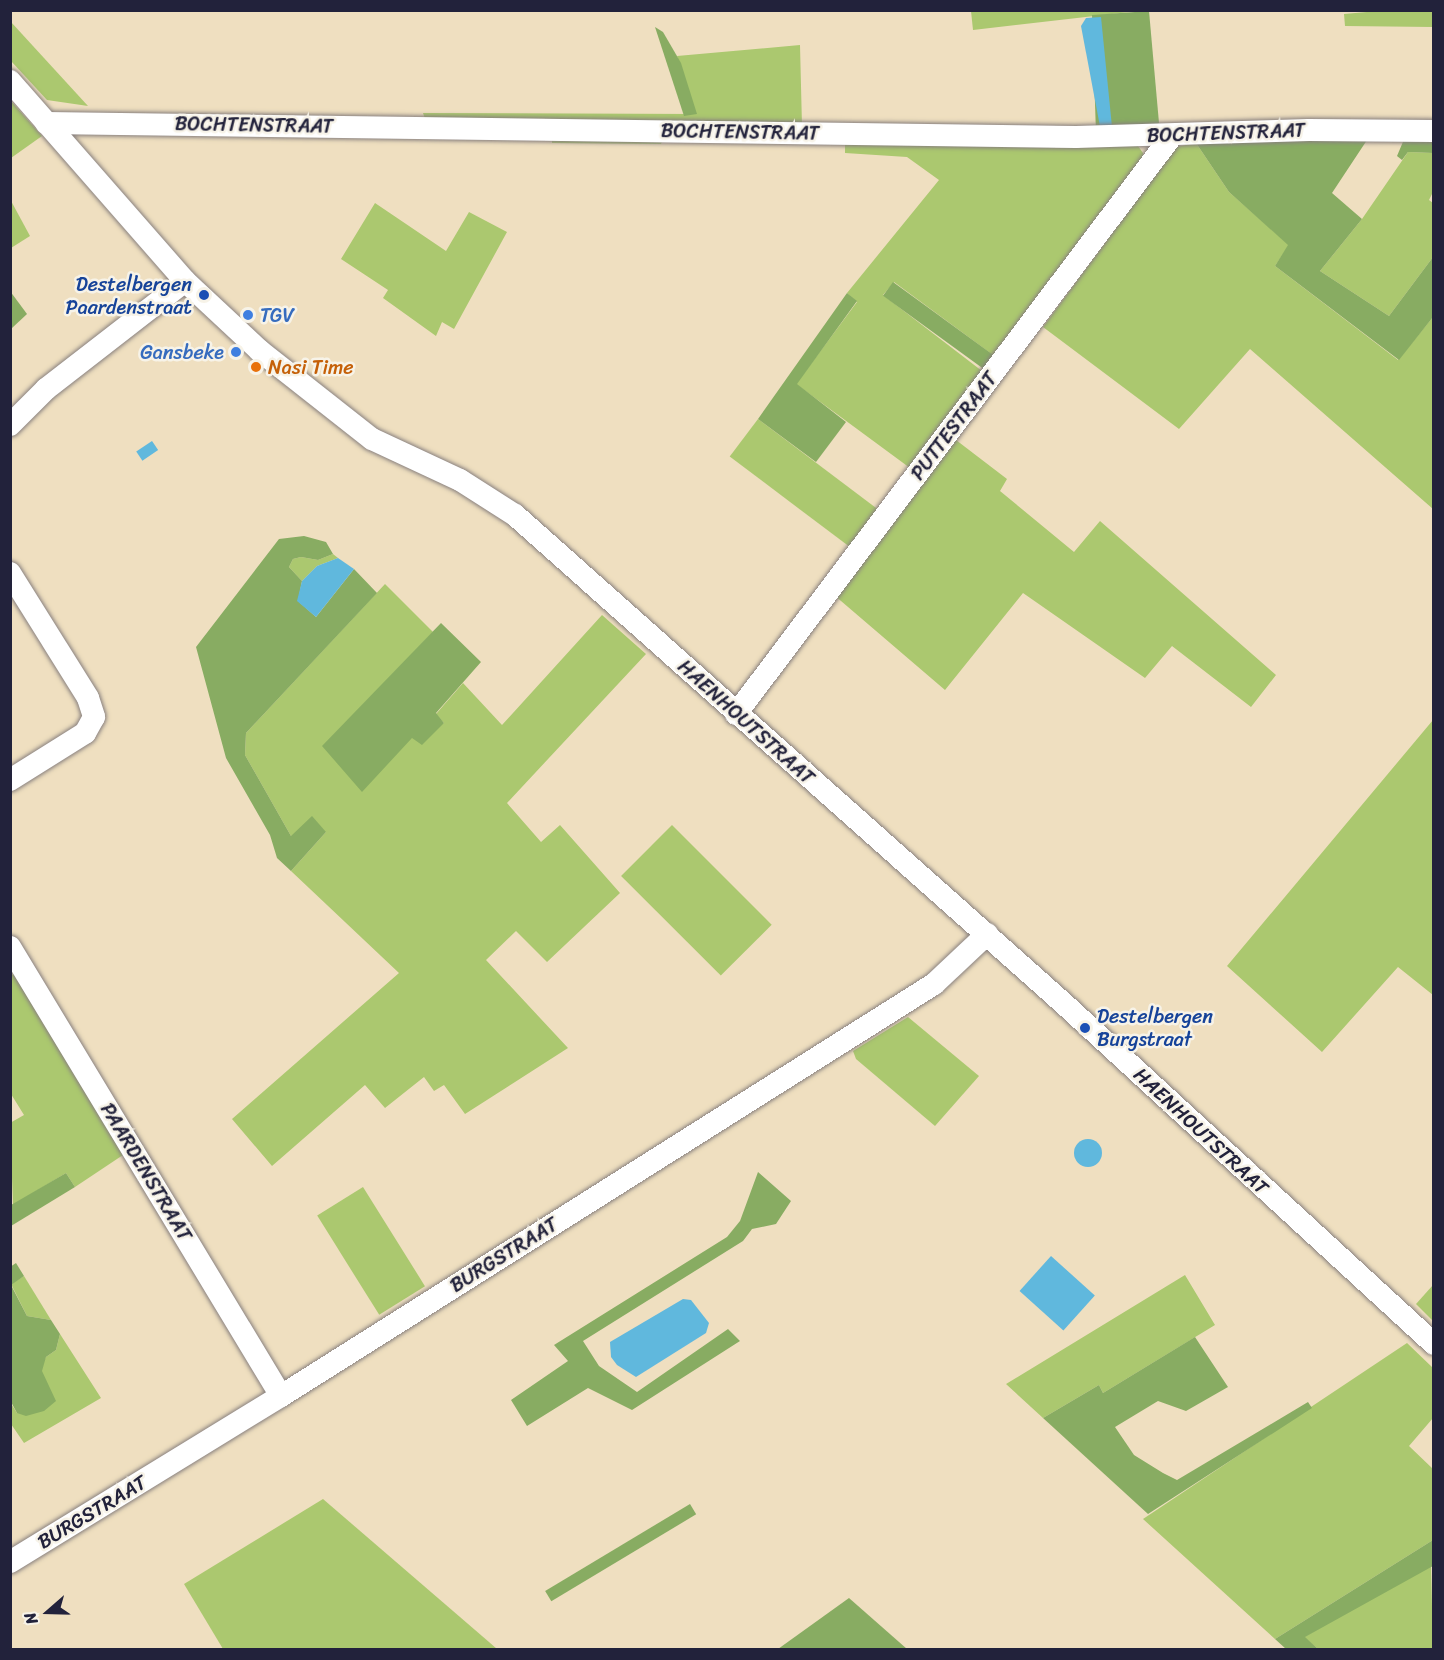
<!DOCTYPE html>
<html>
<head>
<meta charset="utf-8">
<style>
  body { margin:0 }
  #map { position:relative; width:1444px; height:1660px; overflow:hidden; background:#efdfc0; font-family:Sriracha,sans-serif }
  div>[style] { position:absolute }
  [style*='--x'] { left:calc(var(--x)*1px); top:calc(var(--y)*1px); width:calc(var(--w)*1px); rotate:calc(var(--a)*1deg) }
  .green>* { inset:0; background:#abc86f; transform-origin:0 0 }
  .forest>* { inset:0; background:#88ac62; transform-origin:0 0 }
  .water>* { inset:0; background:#60b8dd; transform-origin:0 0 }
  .round { border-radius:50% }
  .roads { filter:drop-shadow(0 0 2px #88807e) drop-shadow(0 0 2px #88807e) }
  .minor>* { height:22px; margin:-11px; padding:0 11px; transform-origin:11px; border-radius:11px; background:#fff }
  .dots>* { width:16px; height:16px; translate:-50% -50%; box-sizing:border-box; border:3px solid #f7f3e8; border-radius:50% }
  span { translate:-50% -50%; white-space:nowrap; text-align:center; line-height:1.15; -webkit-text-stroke:5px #f7f3e8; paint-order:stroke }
  .street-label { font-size:20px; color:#22223b }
  .transit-label { font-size:20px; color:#164399 }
  .right { translate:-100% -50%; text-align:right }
  .left { translate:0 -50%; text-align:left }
  .shop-label { font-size:20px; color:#366cbe }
  .food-label { font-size:20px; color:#c56008 }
  .frame { position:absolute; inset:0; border:12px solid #22223b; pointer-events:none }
  .north { position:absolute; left:18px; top:1582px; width:60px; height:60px; -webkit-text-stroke:4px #f7f3e8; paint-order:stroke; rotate:250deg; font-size:16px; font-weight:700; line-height:24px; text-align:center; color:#22223b }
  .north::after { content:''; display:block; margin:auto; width:21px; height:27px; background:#22223b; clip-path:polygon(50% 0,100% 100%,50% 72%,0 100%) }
</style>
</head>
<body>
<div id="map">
  <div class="green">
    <div style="clip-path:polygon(971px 11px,1138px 11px,973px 30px)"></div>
    <div style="clip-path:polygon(1378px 11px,1433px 11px,1433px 27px,1345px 26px,1344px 14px)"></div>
    <div style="clip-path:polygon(11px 22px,88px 106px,47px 100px,11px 61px)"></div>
    <div style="clip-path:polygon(800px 45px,802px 126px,426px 122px,423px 113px,696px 114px,677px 56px)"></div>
    <div style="clip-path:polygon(10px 100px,42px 136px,11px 158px,10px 158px)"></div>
    <div style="clip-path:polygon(666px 134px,661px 144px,552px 143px,552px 137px)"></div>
    <div style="clip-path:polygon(845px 142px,1138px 146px,1143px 153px,1143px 161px,993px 355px,894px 282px,883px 295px,982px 371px,910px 468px,796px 384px,857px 302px,847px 293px,939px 180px,907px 157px,845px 153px)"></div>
    <div style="clip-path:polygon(1196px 143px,1229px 192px,1289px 245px,1275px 266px,1398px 360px,1433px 317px,1433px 509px,1250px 349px,1179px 429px,1043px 327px,1176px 147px)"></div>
    <div style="clip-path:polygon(1408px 152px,1433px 153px,1433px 192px,1429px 200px,1433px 203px,1433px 257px,1389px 316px,1320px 271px,1362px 219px)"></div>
    <div style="clip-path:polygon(10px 199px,30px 236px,11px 248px,10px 248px)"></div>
    <div style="clip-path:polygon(375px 203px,446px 251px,469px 212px,507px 232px,454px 329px,442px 322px,436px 336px,383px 298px,388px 290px,341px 259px)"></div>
    <div style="left:758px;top:419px;width:153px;height:47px;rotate:37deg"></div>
    <div style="clip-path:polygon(956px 440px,1007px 479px,1000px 491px,1074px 552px,1100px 521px,1276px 675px,1251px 707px,1172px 646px,1145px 678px,1023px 593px,945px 690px,834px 595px)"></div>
    <div style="clip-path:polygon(333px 554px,338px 558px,317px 566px,302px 581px,289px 567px,293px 559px,301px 557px,318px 560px)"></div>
    <div style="clip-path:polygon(385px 584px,433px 632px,323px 746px,412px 738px,444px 723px,436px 714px,463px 683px,502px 725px,602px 615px,646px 654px,507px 803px,541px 842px,560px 825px,620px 893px,547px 962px,516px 931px,486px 960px,568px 1048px,465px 1114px,444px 1085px,434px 1091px,424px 1077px,385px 1108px,365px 1085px,272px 1166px,232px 1119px,399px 973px,291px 871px,326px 832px,291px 836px,245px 755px,246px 733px)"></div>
    <div style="clip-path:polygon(1433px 720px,1433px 995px,1398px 967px,1322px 1052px,1227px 966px)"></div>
    <div style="left:672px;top:825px;width:141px;height:72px;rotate:45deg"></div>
    <div style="clip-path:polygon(11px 974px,21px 978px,126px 1153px,75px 1187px,66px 1173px,13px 1205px,10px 1123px,24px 1115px,11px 1094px)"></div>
    <div style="clip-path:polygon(908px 1017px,979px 1076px,935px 1126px,856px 1059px,853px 1051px)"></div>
    <div style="left:363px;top:1187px;width:117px;height:54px;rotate:58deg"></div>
    <div style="clip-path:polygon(1185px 1275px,1215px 1325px,1103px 1393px,1099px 1385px,1043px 1418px,1006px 1384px)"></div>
    <div style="clip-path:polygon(24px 1276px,51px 1320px,27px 1316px,11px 1284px)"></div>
    <div style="clip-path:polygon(1433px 1285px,1433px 1321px,1416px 1304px)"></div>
    <div style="clip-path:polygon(60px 1334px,101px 1398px,24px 1443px,11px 1424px,10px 1402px,17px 1413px,46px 1357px,56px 1350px)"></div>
    <div style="clip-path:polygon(1407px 1343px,1433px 1368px,1433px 1418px,1409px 1446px,1433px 1469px,1433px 1540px,1275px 1639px,1143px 1519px)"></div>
    <div style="clip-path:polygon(323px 1499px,489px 1642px,497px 1649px,223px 1649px,184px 1584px)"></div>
    <div style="clip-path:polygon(1431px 1564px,1433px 1649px,1318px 1649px,1304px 1637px)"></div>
  </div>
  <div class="forest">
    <div style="clip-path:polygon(1149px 11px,1159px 123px,1149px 130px,1096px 133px,1092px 15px)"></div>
    <div style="clip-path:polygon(655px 27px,663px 32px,681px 63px,697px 114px,684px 116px)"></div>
    <div style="clip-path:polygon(1369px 137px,1332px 193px,1362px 219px,1320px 271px,1389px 316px,1433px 257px,1433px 317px,1399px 360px,1275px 266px,1288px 245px,1229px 192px,1196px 143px)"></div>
    <div style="clip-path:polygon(1405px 137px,1433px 137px,1433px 153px,1408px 152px,1402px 160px,1397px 156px)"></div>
    <div style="left:893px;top:282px;width:124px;height:17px;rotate:36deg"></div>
    <div style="clip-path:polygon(10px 291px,27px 314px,11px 329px,10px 329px)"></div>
    <div style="clip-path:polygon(847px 293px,857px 301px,797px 384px,846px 422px,816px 462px,758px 419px)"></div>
    <div style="clip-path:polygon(304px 536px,326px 542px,333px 554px,318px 560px,301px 557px,293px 559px,289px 567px,302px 581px,298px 601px,316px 617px,354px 569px,377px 593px,246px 733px,245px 755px,291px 836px,312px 816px,326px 832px,291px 871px,277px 858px,270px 835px,226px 758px,196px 647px,279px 539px)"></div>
    <div style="clip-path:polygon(441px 623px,481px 662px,436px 713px,444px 723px,422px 745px,412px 738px,362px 792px,322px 746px)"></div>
    <div style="clip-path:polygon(758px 1172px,791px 1201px,776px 1224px,752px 1229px,743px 1241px,583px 1341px,599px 1366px,637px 1392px,728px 1329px,740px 1341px,632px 1410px,588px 1388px,527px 1426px,511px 1400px,568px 1361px,554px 1345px,727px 1237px,740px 1221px)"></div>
    <div style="clip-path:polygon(66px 1173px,75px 1187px,11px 1226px,11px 1205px)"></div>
    <div style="clip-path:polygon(16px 1263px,24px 1276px,11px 1285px,27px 1316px,51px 1320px,60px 1334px,56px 1350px,46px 1357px,42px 1371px,56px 1401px,44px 1411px,26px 1416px,17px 1413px,11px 1402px,10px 1267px)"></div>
    <div style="clip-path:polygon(1195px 1337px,1228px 1387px,1186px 1411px,1158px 1401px,1115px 1427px,1134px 1455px,1163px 1473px,1177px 1480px,1308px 1402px,1312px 1408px,1148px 1514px,1043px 1418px,1099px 1385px,1103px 1393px)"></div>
    <div style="left:690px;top:1504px;width:12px;height:169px;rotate:59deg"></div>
    <div style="clip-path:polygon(1433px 1540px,1433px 1566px,1305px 1637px,1318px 1649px,1286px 1649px,1275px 1639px)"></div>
    <div style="clip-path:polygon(849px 1598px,907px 1649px,778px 1649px)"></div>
  </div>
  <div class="water">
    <div style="clip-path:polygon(1101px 17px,1112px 127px,1101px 132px,1081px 26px,1086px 18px)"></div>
    <div style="left:152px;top:441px;width:11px;height:19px;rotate:56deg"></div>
    <div style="clip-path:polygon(338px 558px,354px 569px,316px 617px,297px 601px,302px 581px,317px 566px)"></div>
    <div class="round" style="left:1074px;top:1139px;width:28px;height:28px"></div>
    <div style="left:1051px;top:1256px;width:59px;height:47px;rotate:42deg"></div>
    <div style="clip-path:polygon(683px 1299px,691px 1300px,709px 1323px,706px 1333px,636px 1377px,617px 1365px,611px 1357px,610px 1342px)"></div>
  </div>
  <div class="roads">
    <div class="minor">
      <div style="--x:10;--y:81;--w:266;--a:48.8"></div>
      <div style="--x:185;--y:281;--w:103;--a:43"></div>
      <div style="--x:260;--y:351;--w:142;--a:38.2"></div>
      <div style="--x:372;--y:439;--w:97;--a:25"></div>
      <div style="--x:460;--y:480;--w:65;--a:32.5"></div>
      <div style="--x:515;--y:515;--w:732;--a:41.68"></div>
      <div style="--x:1062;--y:1002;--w:505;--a:42.59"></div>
      <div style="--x:46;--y:123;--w:1030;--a:0.78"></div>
      <div style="--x:1076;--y:137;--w:233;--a:-1.7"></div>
      <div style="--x:1309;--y:130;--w:125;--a:0.5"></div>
      <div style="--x:10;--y:425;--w:51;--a:-45"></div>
      <div style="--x:46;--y:389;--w:176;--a:-37.8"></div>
      <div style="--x:10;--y:573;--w:147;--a:58"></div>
      <div style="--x:88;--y:698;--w:20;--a:72"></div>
      <div style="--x:94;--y:717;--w:18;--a:119"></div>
      <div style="--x:85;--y:733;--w:89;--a:147.9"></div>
      <div style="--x:736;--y:714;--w:723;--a:-52.99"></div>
      <div style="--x:10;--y:947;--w:524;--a:58.89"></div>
      <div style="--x:10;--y:1562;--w:318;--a:-31.5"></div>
      <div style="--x:281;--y:1396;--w:772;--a:-32.25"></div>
      <div style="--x:934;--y:984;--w:73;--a:-43.3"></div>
    </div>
  </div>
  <div class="dots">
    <div style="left:204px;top:295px;background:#1a4fb4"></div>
    <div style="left:248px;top:315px;background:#3f7fe0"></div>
    <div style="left:236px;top:352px;background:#3f7fe0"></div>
    <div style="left:256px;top:367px;background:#e8710a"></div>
    <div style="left:1085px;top:1028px;background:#1a4fb4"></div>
  </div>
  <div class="street-label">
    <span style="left:254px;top:125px;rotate:1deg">BOCHTENSTRAAT</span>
    <span style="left:740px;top:132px;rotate:1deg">BOCHTENSTRAAT</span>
    <span style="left:1226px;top:133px;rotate:-2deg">BOCHTENSTRAAT</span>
    <span style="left:954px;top:426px;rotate:-53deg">PUTTESTRAAT</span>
    <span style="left:746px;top:722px;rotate:42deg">HAENHOUTSTRAAT</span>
    <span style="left:1201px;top:1131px;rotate:43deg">HAENHOUTSTRAAT</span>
    <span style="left:146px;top:1172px;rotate:59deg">PAARDENSTRAAT</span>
    <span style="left:504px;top:1255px;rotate:-32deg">BURGSTRAAT</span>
    <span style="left:92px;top:1512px;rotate:-31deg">BURGSTRAAT</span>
  </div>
  <div class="transit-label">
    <span class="right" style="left:192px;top:296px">Destelbergen<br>Paardenstraat</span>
    <span class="left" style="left:1097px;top:1028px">Destelbergen<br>Burgstraat</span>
  </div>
  <div class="shop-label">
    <span class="left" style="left:260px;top:315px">TGV</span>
    <span class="right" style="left:224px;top:352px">Gansbeke</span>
  </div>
  <div class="food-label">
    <span class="left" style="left:268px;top:367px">Nasi Time</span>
  </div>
  <div class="frame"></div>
  <div class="north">N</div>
</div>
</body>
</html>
